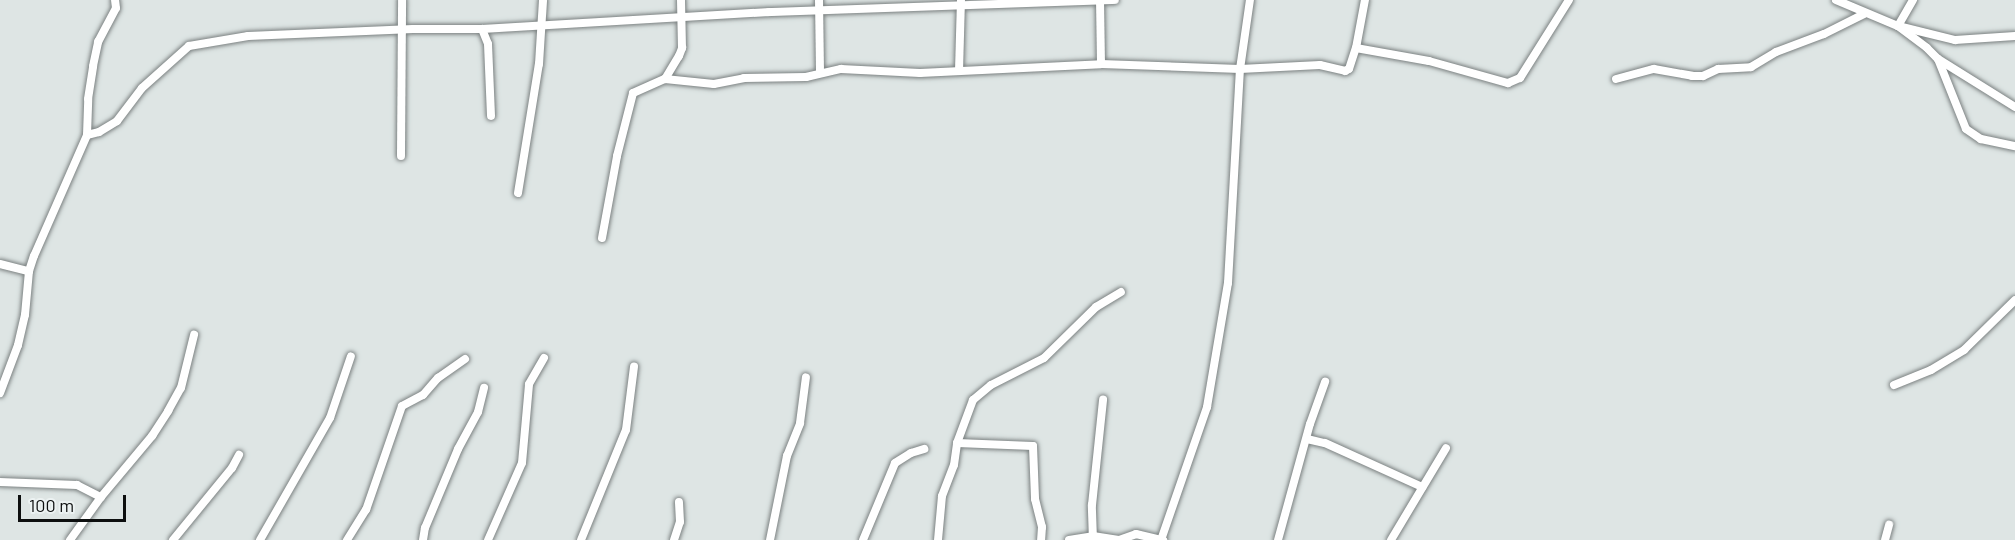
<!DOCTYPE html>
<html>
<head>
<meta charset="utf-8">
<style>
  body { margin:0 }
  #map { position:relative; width:2015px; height:540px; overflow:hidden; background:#dee5e4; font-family:Barlow,sans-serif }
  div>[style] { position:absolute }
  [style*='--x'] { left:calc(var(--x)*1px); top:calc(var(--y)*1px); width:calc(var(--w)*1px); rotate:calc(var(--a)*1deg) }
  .roads { filter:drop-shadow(0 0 2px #7b8181) drop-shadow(0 0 2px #7b8181) }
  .street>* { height:8px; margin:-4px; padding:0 4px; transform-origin:4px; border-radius:4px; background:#fff }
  span { translate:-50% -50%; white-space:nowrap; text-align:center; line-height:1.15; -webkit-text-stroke:6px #ecf2f2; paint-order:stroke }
  .scale { position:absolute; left:18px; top:495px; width:108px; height:27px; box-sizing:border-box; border:3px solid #0d0f0f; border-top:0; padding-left:8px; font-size:18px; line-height:21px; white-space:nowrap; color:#0d0f0f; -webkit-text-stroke:4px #ecf2f2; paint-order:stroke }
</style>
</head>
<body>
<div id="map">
  <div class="roads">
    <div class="street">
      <div style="--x:819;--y:0;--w:73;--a:89.2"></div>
      <div style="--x:1100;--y:0;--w:64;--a:89.1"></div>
      <div style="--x:1836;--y:0;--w:67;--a:22.8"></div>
      <div style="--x:1898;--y:26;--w:36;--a:37"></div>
      <div style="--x:1927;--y:48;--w:16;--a:45"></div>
      <div style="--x:1938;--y:59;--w:75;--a:68.2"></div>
      <div style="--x:1966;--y:129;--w:18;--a:34"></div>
      <div style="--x:1981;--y:139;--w:35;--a:12"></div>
      <div style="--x:1913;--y:0;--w:30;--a:120"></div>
      <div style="--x:1898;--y:26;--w:59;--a:13.8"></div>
      <div style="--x:1955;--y:40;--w:60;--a:-3.8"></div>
      <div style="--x:482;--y:29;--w:16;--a:68"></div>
      <div style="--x:488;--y:44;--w:72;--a:87.6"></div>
      <div style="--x:1356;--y:48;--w:74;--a:10.1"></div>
      <div style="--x:1429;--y:61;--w:82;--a:15.6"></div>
      <div style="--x:1508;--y:83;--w:13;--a:-23"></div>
      <div style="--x:1520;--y:78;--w:92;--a:-57.9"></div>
      <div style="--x:1938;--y:59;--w:91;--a:31.9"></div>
      <div style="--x:959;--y:71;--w:71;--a:-88.4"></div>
      <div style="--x:665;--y:79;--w:49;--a:5.8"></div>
      <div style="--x:714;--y:84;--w:31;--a:-11"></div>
      <div style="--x:744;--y:78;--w:62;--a:-0.9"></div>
      <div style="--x:806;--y:77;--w:36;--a:-13"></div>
      <div style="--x:841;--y:69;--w:79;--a:2.9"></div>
      <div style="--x:920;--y:73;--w:181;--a:-2.8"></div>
      <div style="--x:1101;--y:64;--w:139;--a:2.1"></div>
      <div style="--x:1240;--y:69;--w:80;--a:-2.9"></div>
      <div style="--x:1320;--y:65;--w:26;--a:13"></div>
      <div style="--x:1345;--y:71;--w:4;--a:-27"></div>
      <div style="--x:1349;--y:69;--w:22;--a:-72"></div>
      <div style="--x:1356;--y:48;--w:49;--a:-79.4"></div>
      <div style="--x:1616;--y:79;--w:39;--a:-15"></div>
      <div style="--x:1654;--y:69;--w:39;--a:10"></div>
      <div style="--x:1692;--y:76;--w:11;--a:0"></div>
      <div style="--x:1703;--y:76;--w:17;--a:-25"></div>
      <div style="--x:1718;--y:69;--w:33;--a:-3"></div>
      <div style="--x:1751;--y:67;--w:29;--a:-31"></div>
      <div style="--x:1776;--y:52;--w:51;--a:-20.6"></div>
      <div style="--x:1824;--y:34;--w:45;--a:-26.6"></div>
      <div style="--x:87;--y:135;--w:12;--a:-14"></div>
      <div style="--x:99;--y:132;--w:21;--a:-31"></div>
      <div style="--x:117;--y:121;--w:41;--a:-52.9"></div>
      <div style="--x:142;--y:88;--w:63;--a:-41.8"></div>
      <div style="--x:189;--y:46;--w:60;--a:-9.6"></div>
      <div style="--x:248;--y:36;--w:165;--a:-2.4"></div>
      <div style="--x:413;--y:29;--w:69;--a:0"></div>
      <div style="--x:482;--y:29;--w:288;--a:-3.4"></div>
      <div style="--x:769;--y:12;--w:346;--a:-2"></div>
      <div style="--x:401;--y:156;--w:156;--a:-89.6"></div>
      <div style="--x:518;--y:193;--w:131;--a:-80.8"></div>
      <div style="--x:539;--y:64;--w:64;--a:-86.4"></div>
      <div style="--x:602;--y:238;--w:83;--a:-79.6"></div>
      <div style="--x:617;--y:156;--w:65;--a:-75.7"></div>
      <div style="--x:633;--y:93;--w:35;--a:-24"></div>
      <div style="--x:665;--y:79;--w:27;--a:-59"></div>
      <div style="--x:679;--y:56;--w:9;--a:-69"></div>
      <div style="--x:682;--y:48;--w:48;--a:-91.2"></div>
      <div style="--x:0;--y:264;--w:30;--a:14"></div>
      <div style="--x:1894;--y:385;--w:40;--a:-22"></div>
      <div style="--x:1931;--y:370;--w:39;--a:-31"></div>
      <div style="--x:1964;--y:350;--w:71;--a:-44.4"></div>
      <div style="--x:0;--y:393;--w:51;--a:-69.4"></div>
      <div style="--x:18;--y:345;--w:31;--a:-77"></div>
      <div style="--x:25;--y:315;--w:44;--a:-84.8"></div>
      <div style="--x:29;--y:271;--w:16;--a:-72"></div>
      <div style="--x:34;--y:256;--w:132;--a:-66.3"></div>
      <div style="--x:87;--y:135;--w:36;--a:-88"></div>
      <div style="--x:88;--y:99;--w:33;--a:-81"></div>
      <div style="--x:93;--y:66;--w:25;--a:-78"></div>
      <div style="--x:98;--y:42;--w:38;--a:-62"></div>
      <div style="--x:116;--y:8;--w:8;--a:-97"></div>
      <div style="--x:1307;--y:439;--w:18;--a:13"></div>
      <div style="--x:1325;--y:443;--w:107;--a:24.4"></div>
      <div style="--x:957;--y:443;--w:76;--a:2.3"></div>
      <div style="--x:1033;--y:446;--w:53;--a:87.8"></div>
      <div style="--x:1035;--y:499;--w:29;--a:76"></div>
      <div style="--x:1042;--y:527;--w:13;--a:94"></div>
      <div style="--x:0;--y:482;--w:77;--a:2.2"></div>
      <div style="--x:77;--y:485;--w:27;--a:27"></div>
      <div style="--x:70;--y:540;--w:53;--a:-54.2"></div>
      <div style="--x:101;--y:497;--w:80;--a:-50.1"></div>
      <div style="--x:152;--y:436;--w:30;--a:-57"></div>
      <div style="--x:168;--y:411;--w:26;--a:-61"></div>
      <div style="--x:181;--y:388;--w:55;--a:-76.2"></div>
      <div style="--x:173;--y:540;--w:93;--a:-50.7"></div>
      <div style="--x:232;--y:468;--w:15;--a:-62"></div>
      <div style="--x:260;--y:540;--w:141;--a:-60.2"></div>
      <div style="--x:330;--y:418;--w:65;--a:-71.3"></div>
      <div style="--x:347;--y:540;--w:36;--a:-58"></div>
      <div style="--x:366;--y:510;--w:110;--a:-70.9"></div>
      <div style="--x:402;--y:406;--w:24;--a:-28"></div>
      <div style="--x:423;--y:395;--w:23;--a:-49"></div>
      <div style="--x:438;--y:378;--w:33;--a:-35"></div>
      <div style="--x:423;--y:540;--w:12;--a:-81"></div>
      <div style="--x:425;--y:528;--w:86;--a:-67.3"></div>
      <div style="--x:458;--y:449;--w:42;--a:-61.6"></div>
      <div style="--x:478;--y:412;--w:25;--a:-76"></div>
      <div style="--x:488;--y:540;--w:84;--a:-66.2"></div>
      <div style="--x:522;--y:463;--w:79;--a:-84.9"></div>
      <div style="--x:529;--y:384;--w:30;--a:-60"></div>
      <div style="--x:581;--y:540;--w:119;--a:-67.8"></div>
      <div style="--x:626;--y:430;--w:64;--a:-82.8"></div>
      <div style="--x:674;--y:540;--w:19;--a:-72"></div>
      <div style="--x:680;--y:522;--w:20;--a:-93"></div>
      <div style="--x:770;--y:540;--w:86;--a:-78.6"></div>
      <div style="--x:787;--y:456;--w:35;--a:-68"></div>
      <div style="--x:800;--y:423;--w:46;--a:-82.6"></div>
      <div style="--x:863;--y:540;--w:83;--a:-67.4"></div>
      <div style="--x:895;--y:463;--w:19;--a:-32"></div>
      <div style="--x:911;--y:453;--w:14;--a:-17"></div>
      <div style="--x:938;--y:540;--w:44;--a:-84.8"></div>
      <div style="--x:942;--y:496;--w:33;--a:-69"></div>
      <div style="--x:954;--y:465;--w:22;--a:-82"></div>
      <div style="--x:957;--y:443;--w:46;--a:-69.6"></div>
      <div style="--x:973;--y:400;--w:23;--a:-40"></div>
      <div style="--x:991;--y:385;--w:59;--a:-27"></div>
      <div style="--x:1044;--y:358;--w:73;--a:-44.4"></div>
      <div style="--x:1096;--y:307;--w:29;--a:-31"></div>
      <div style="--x:1069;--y:540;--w:24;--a:-9"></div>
      <div style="--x:1093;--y:536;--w:26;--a:9"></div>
      <div style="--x:1119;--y:540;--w:18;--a:-19"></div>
      <div style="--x:1136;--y:534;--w:28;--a:13"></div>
      <div style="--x:1093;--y:540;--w:35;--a:-92"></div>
      <div style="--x:1092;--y:505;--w:106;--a:-84"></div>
      <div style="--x:1161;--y:540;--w:141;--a:-70.9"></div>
      <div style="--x:1207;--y:407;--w:126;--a:-80.4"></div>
      <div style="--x:1228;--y:283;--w:214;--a:-86.8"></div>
      <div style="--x:1240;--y:69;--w:70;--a:-81.8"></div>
      <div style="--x:1278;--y:540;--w:120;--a:-74.6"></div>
      <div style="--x:1310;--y:424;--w:45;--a:-70.3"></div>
      <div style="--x:1391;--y:540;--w:107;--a:-59.1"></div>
      <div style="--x:1885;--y:540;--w:16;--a:-75"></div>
    </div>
  </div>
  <div class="scale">100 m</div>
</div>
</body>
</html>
